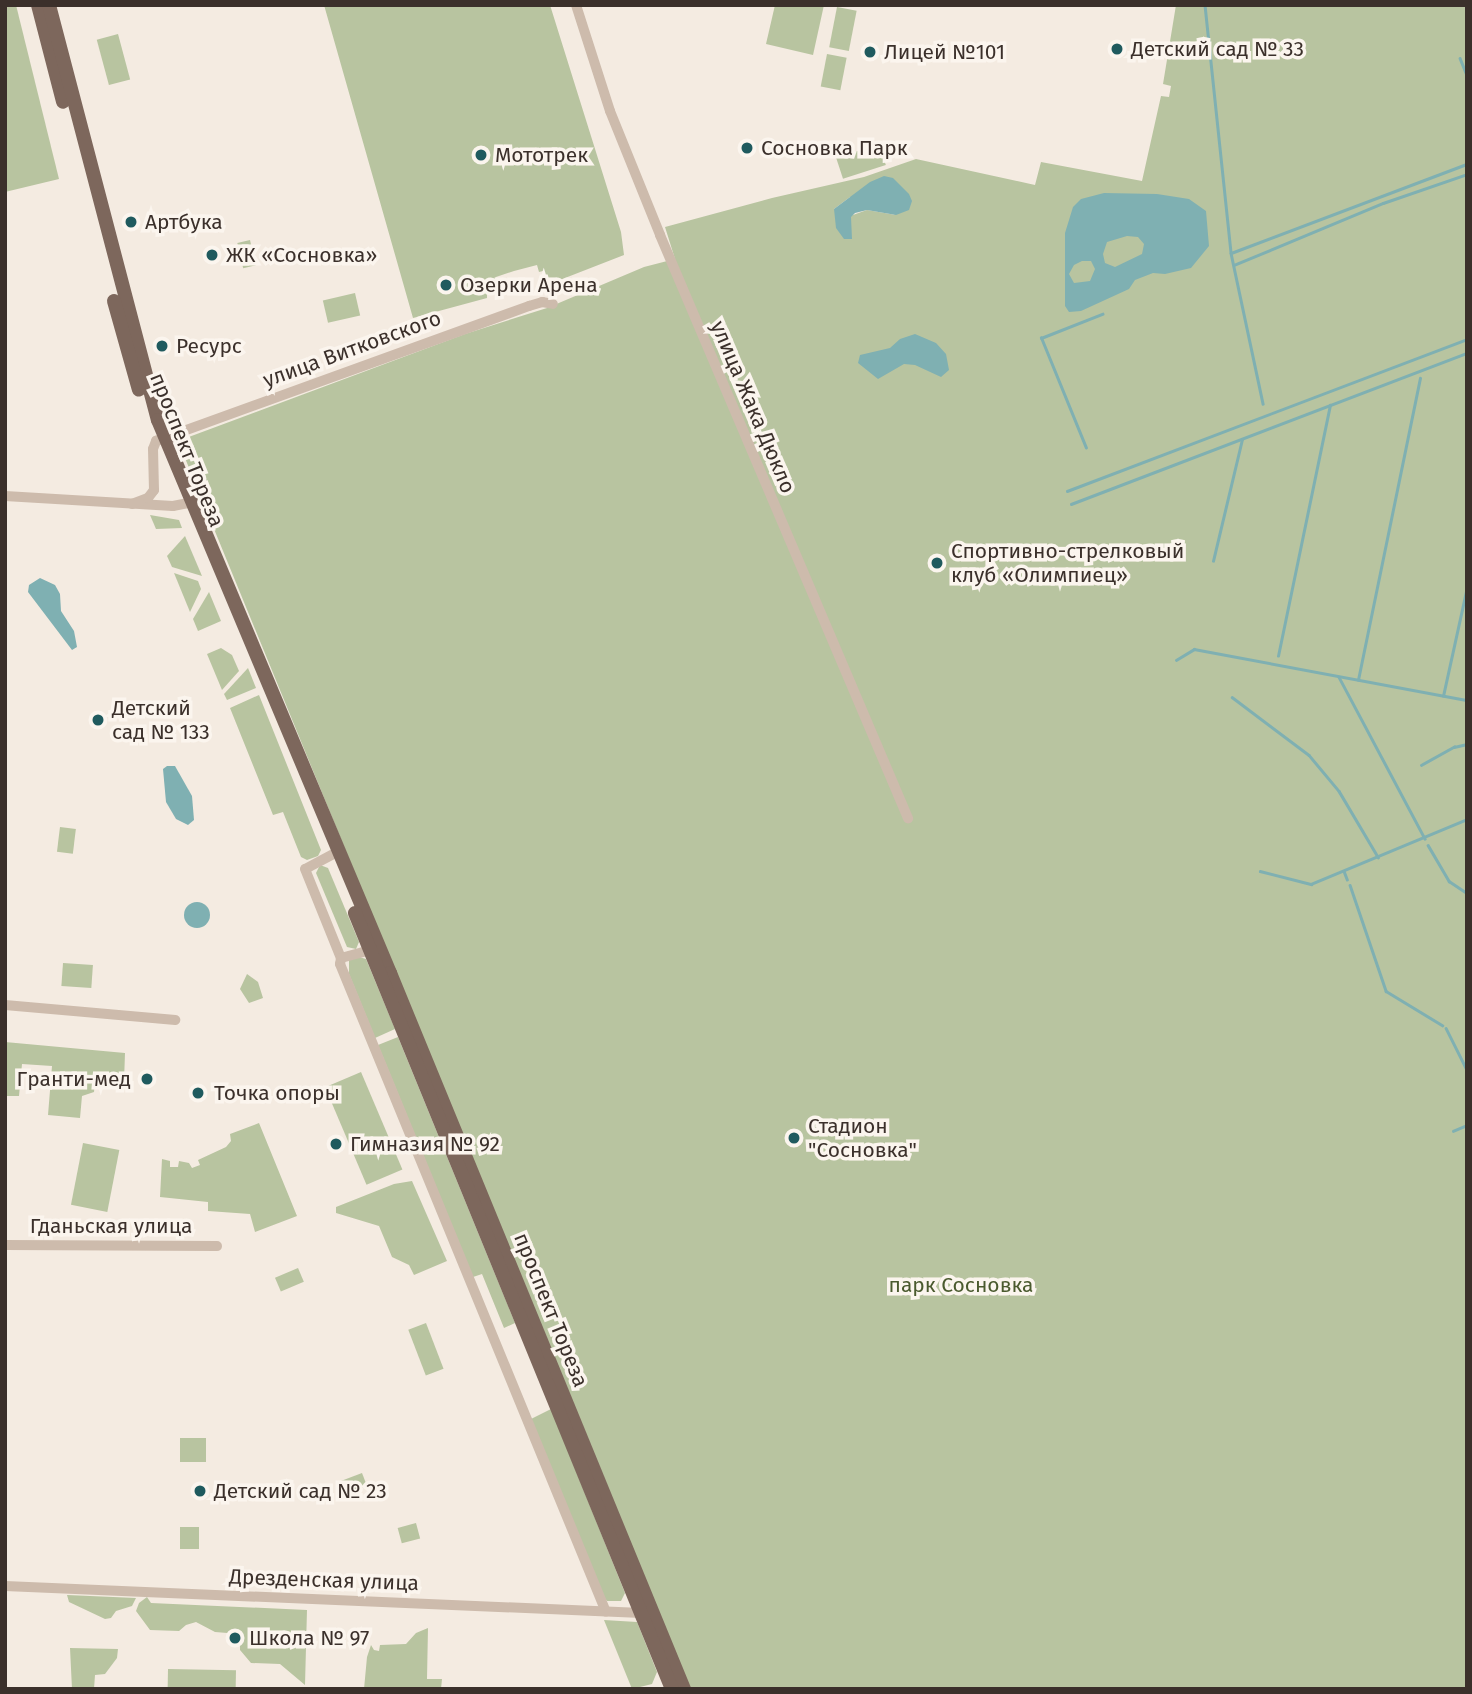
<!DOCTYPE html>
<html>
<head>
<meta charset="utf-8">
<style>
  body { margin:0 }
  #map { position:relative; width:1472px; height:1694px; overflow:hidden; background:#f4ebe1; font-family:"Fira Sans",sans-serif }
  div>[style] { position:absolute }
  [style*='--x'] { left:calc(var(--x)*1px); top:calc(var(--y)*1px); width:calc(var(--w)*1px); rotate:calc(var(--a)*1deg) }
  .green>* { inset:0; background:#b8c4a0; transform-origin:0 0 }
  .water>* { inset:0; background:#7fb0b2 }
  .round { border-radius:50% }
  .stream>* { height:2.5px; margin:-1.25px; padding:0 1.25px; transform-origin:1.25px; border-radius:1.25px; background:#7fb0b2 }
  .minor>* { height:10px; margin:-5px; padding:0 5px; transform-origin:5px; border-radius:5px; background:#cdbbac }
  .major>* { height:14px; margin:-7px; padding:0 7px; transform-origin:7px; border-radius:7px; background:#7d675c }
  .dots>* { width:19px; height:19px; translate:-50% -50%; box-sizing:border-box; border:4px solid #fbf5ee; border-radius:50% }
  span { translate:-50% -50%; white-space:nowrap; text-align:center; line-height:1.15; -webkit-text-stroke:7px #fbf5ee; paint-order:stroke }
  .poi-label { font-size:21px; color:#3b302b }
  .left { translate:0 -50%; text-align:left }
  .right { translate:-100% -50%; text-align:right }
  .street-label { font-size:21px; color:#3b302b }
  .park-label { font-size:21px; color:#4a5a2e }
  .frame { position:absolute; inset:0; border:7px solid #3b302b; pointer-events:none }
</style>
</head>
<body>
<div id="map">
  <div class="green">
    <div style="clip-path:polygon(5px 5px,16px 5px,59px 179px,5px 192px)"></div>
    <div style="clip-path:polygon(324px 5px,550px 5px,621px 232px,624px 255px,547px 285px,543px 271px,539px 272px,537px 265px,514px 271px,496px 277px,491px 284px,494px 293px,487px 295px,487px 298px,413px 318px)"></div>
    <div style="clip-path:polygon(775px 5px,824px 5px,813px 55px,766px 44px)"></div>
    <div style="clip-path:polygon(evenodd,1176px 5px,1467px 5px,1467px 1689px,689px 1689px,178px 441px,465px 334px,547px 308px,644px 267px,675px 259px,665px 227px,772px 198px,864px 177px,916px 159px,1035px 185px,1041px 162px,1142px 181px,1161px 96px,1169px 97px,1171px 86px,1163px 84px,1176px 5px,850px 197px,896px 215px,867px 210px,850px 216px,834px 209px,850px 197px)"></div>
    <div style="left:837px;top:7px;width:20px;height:41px;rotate:11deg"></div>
    <div style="left:118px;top:34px;width:47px;height:22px;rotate:75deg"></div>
    <div style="left:827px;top:54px;width:20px;height:33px;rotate:11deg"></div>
    <div style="left:879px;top:144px;width:22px;height:45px;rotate:72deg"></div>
    <div style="left:250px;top:240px;width:26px;height:13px;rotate:77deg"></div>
    <div style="left:355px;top:293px;width:23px;height:33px;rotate:77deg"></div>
    <div style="clip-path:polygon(150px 515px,179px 520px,182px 528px,156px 529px)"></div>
    <div style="clip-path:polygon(185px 536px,202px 576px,172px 567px,167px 556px)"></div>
    <div style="clip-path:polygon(174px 573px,198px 581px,201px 589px,190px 612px)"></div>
    <div style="clip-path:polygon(209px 592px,221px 621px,198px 631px,193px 619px)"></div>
    <div style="clip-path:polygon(221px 648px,232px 655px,239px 671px,222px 690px,207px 654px)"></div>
    <div style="clip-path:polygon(248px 668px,256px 688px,227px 700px,224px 694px)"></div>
    <div style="clip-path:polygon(259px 695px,321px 850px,318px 856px,307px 860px,301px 857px,283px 812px,273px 815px,230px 708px)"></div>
    <div style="left:60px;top:827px;width:16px;height:25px;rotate:7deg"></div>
    <div style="clip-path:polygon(320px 865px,328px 868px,359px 942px,356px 949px,347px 947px,316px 873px)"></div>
    <div style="clip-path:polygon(359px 957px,366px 959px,395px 1029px,375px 1038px,349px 974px,349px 960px)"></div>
    <div style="left:63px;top:963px;width:30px;height:23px;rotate:4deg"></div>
    <div style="clip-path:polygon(247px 974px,258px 982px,263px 998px,249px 1003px,240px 989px)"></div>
    <div style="clip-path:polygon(398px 1037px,515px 1323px,504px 1328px,482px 1274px,473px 1277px,378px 1045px)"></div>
    <div style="clip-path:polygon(5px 1042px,125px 1053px,124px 1082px,95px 1081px,94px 1092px,82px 1096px,80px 1118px,48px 1115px,52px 1066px,22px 1064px,19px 1096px,5px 1096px)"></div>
    <div style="left:361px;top:1072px;width:106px;height:39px;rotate:67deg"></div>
    <div style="clip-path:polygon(259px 1123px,297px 1216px,255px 1232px,250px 1214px,208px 1211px,208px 1202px,160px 1197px,162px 1159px,170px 1161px,170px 1167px,178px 1167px,179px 1161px,189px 1163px,192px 1168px,200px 1165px,198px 1160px,226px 1147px,231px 1141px,230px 1134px)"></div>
    <div style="left:83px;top:1143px;width:37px;height:63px;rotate:11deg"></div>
    <div style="clip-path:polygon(412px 1181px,447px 1261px,414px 1275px,409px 1265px,392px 1257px,379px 1226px,336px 1213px,336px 1207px,394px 1184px)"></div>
    <div style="left:298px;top:1268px;width:15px;height:25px;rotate:67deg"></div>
    <div style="left:426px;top:1323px;width:49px;height:19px;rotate:69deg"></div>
    <div style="clip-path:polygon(551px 1409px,625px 1593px,621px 1601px,607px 1601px,602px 1595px,531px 1419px)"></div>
    <div style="left:180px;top:1438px;width:26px;height:24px"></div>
    <div style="left:362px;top:1473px;width:14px;height:24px;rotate:69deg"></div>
    <div style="left:416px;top:1523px;width:16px;height:19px;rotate:75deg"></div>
    <div style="left:180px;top:1527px;width:19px;height:22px"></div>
    <div style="clip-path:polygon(67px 1595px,136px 1598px,132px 1606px,116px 1611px,111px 1618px,105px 1619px,69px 1602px)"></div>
    <div style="clip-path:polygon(147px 1597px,151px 1603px,307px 1610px,305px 1685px,280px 1664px,251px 1663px,240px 1650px,240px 1634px,215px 1632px,196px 1622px,186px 1625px,179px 1631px,150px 1630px,136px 1611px,139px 1603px)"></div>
    <div style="clip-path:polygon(604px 1620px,637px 1622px,657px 1672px,652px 1684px,632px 1689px)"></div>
    <div style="clip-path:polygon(428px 1628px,427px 1679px,442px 1679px,441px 1689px,364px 1689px,367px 1657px,371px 1645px,374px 1650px,379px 1651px,380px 1645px,406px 1644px,416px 1633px)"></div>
    <div style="clip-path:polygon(70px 1648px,118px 1649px,117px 1658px,105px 1674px,95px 1675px,94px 1689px,72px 1689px)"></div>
    <div style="left:168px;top:1669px;width:68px;height:20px;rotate:1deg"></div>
  </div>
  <div class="water">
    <div style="clip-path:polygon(884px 176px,893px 178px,909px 194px,912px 201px,909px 210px,896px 215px,867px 210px,855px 213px,851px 217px,852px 239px,844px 239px,836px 228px,834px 209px,870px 182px)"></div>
    <div style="clip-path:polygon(evenodd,1104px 193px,1157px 194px,1189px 199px,1206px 211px,1209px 246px,1191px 268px,1165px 274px,1153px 273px,1135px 280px,1129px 289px,1081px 311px,1069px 312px,1065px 306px,1065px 233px,1073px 207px,1081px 199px,1104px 193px,1127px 236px,1138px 237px,1144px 244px,1142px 254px,1115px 267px,1105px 263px,1103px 254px,1107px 242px,1127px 236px,1104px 193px,1082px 261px,1091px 261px,1095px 269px,1090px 281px,1074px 283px,1069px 274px,1074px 265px,1082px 261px)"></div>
    <div style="clip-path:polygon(915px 334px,936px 343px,946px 354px,949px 370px,941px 377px,915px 365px,904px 364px,878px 379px,858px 363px,860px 355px,890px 348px,900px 339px)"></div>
    <div style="clip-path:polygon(40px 578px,55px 585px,60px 594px,61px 611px,74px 631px,77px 647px,72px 650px,28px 592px,29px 585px)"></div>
    <div style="clip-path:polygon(167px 766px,175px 766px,192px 796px,194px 820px,188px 825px,176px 819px,166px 802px,163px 769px)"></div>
    <div class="round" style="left:184px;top:902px;width:26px;height:26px"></div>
  </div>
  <div class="stream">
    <div style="--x:1205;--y:5;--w:249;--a:84"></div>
    <div style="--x:1231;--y:253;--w:154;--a:78"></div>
    <div style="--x:1460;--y:58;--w:18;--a:68"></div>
    <div style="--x:1231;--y:253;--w:252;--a:-20.7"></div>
    <div style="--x:1234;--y:265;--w:161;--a:-22.6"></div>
    <div style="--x:1383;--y:203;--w:89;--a:-19"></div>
    <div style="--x:1086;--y:448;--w:119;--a:-112.2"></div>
    <div style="--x:1041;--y:338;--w:66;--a:-21.5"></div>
    <div style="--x:1067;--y:491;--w:428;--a:-20.8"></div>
    <div style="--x:1071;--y:504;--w:424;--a:-20.9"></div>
    <div style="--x:1213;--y:561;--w:125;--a:-76.6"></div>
    <div style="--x:1278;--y:656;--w:256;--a:-78.3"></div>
    <div style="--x:1176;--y:660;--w:21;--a:-31"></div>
    <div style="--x:1194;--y:649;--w:278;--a:10.6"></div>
    <div style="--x:1339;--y:677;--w:183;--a:62"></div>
    <div style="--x:1358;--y:680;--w:308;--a:-78.4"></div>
    <div style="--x:1443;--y:696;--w:112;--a:-77.6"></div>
    <div style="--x:1232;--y:697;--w:96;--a:37"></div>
    <div style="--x:1309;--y:755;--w:47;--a:50.2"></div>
    <div style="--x:1339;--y:791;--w:77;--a:59.4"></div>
    <div style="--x:1421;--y:765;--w:38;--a:-29"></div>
    <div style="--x:1454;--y:747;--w:13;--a:-13"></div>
    <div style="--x:1428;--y:845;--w:42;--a:59.7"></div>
    <div style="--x:1449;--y:881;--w:22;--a:34"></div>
    <div style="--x:1260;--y:871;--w:53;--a:14.3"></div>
    <div style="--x:1311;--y:884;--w:169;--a:-22.6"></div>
    <div style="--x:1344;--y:871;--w:9;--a:69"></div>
    <div style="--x:1350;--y:885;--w:112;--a:71.2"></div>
    <div style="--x:1386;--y:991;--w:66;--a:31.3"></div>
    <div style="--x:1446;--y:1028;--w:47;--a:63.4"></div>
    <div style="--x:1453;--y:1131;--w:15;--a:-23"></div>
  </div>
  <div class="minor">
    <div style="--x:576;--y:5;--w:111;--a:72.2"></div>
    <div style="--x:610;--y:111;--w:134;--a:68"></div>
    <div style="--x:660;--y:235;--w:634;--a:66.96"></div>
    <div style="--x:5;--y:496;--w:168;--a:3.4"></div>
    <div style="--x:173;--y:506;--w:21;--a:-11"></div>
    <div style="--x:132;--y:504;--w:17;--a:-21"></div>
    <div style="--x:148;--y:498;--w:10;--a:-53"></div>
    <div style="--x:154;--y:490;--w:41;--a:-91.4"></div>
    <div style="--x:153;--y:449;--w:9;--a:-69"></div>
    <div style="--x:156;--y:441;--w:397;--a:-19.9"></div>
    <div style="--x:529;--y:306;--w:14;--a:-17"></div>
    <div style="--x:542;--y:302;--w:11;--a:10"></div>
    <div style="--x:339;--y:851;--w:38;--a:152"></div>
    <div style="--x:305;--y:869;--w:96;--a:68"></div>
    <div style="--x:341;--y:958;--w:6;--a:99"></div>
    <div style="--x:340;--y:964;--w:700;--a:67.68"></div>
    <div style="--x:341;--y:958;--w:35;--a:-15"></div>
    <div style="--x:5;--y:1005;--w:171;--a:5"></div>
    <div style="--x:5;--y:1245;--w:212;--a:0.3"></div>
    <div style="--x:5;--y:1586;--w:637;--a:2.43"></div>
  </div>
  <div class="major">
    <div style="--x:38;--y:5;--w:100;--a:75.5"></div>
    <div style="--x:49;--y:5;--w:429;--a:75.3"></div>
    <div style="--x:158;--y:420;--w:600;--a:67.24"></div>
    <div style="--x:390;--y:973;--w:774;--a:67.68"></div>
    <div style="--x:114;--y:301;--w:92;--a:74.3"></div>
    <div style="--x:355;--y:913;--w:838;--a:67.78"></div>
  </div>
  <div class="dots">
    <div style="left:1117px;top:49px;background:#1f5a5e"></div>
    <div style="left:870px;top:52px;background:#1f5a5e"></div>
    <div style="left:747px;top:148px;background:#1f5a5e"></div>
    <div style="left:481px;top:155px;background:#1f5a5e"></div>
    <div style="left:131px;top:222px;background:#1f5a5e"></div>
    <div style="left:212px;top:255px;background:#1f5a5e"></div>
    <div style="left:446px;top:285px;background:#1f5a5e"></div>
    <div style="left:162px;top:346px;background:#1f5a5e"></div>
    <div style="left:937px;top:563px;background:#1f5a5e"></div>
    <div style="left:98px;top:720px;background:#1f5a5e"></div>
    <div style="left:147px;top:1079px;background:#1f5a5e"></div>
    <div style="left:198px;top:1093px;background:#1f5a5e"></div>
    <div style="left:794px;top:1138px;background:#1f5a5e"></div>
    <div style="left:336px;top:1144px;background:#1f5a5e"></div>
    <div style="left:200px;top:1491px;background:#1f5a5e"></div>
    <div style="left:235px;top:1638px;background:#1f5a5e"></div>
  </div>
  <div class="poi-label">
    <span class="left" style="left:1131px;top:49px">Детский сад № 33</span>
    <span class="left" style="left:884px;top:52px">Лицей №101</span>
    <span class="left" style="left:761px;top:148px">Сосновка Парк</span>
    <span class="left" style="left:495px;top:155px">Мототрек</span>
    <span class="left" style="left:145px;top:222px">Артбука</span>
    <span class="left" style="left:226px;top:255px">ЖК «Сосновка»</span>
    <span class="left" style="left:460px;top:285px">Озерки Арена</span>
    <span class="left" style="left:176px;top:346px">Ресурс</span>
    <span class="left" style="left:951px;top:563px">Спортивно-стрелковый<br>клуб «Олимпиец»</span>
    <span class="left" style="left:112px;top:720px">Детский<br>сад № 133</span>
    <span class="right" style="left:131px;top:1079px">Гранти-мед</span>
    <span class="left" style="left:214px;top:1093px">Точка опоры</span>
    <span class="left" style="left:808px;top:1138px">Стадион<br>"Сосновка"</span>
    <span class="left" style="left:350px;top:1144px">Гимназия № 92</span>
    <span class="left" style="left:214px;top:1491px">Детский сад № 23</span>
    <span class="left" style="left:249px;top:1638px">Школа № 97</span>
  </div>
  <div class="street-label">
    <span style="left:352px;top:349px;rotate:-20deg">улица Витковского</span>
    <span style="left:753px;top:407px;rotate:67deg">улица Жака Дюкло</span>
    <span style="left:187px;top:450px;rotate:68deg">проспект Тореза</span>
    <span style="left:111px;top:1226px">Гданьская улица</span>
    <span style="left:551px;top:1310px;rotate:68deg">проспект Тореза</span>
    <span style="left:324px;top:1580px;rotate:2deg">Дрезденская улица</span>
  </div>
  <div class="park-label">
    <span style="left:961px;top:1285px">парк Сосновка</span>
  </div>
  <div class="frame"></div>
</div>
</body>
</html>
